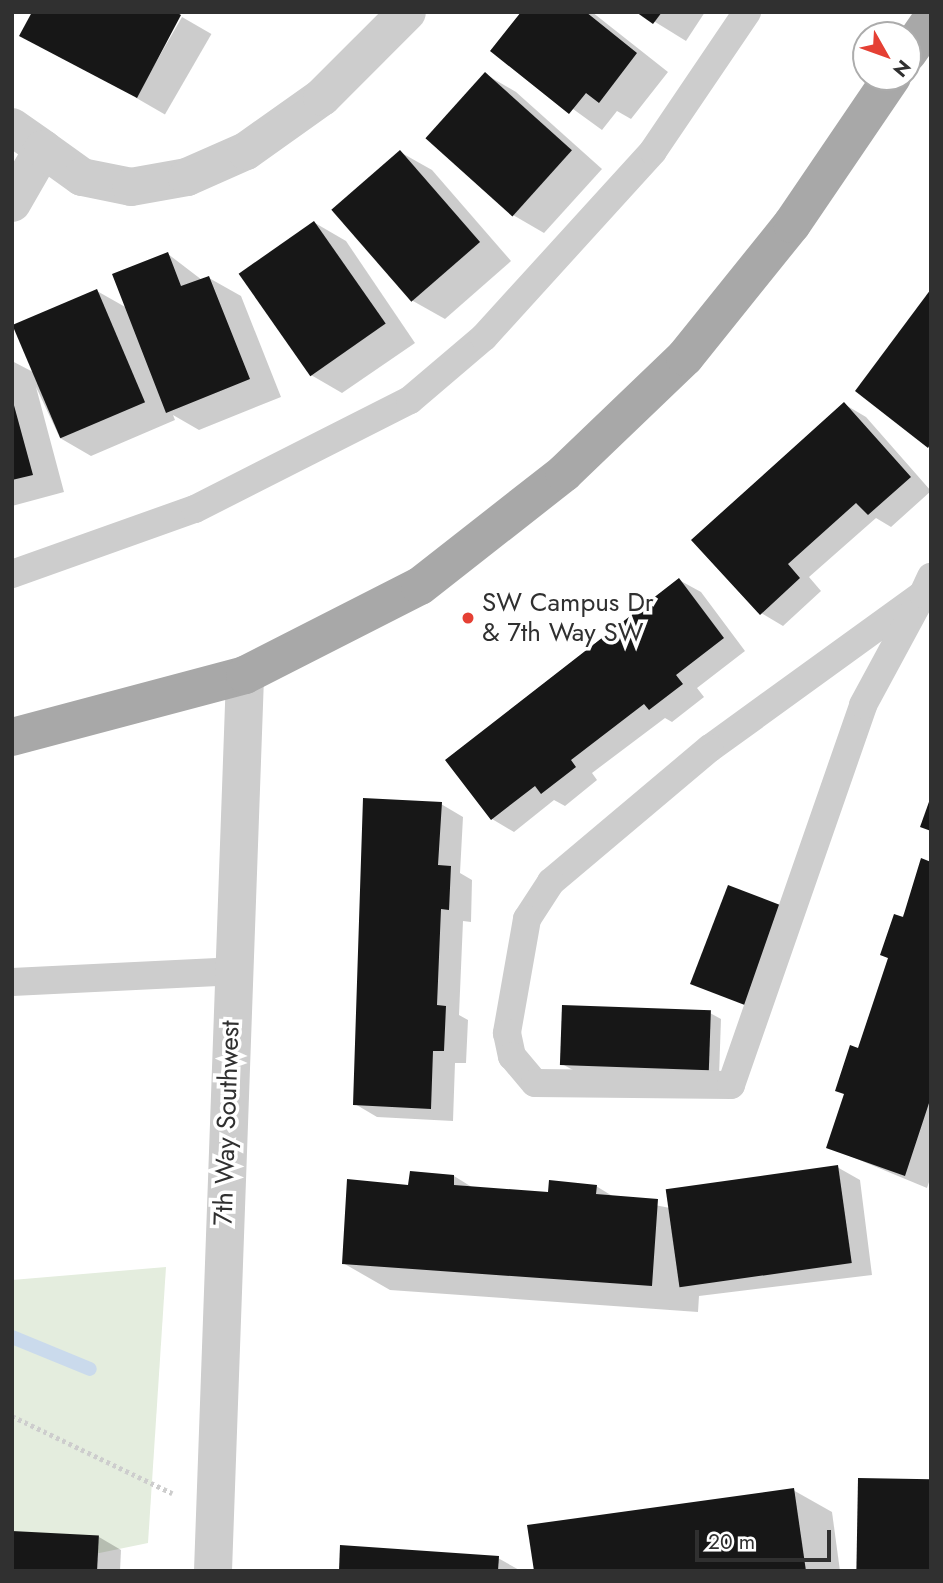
<!DOCTYPE html>
<html>
<head>
<meta charset="utf-8">
<style>
  body { margin:0 }
  #map { position:relative; width:943px; height:1583px; overflow:hidden; background:#fff; font-family:Jost,sans-serif }
  div>[style] { position:absolute }
  [style*='--x'] { left:calc(var(--x)*1px); top:calc(var(--y)*1px); width:calc(var(--w)*1px); rotate:calc(var(--a)*1deg) }
  .green>* { inset:0; background:#e4edde }
  .shadow>* { inset:0; background:#0003; transform-origin:0 0 }
  .stream>* { height:14px; margin:-7px; padding:0 7px; transform-origin:7px; border-radius:7px; background:#cadaec }
  .building>* { inset:0; background:#171717; transform-origin:0 0 }
  .path>* { height:4.5px; margin-top:-2.25px; transform-origin:0; background:repeating-linear-gradient(90deg,#cdcdcd 0 3.5px,transparent 0 7px) }
  .lane>* { height:28px; margin:-14px; padding:0 14px; transform-origin:14px; border-radius:14px; background:#cdcdcd }
  .street>* { height:38px; margin:-19px; padding:0 19px; transform-origin:19px; border-radius:19px; background:#cdcdcd }
  .primary>* { height:38px; margin:-19px; padding:0 19px; transform-origin:19px; border-radius:19px; background:#a8a8a8 }
  .dots>* { width:19px; height:19px; translate:-50% -50%; box-sizing:border-box; border:4px solid #fff; border-radius:50% }
  span { translate:-50% -50%; white-space:nowrap; text-align:center; line-height:1.15; -webkit-text-stroke:7px #fff; paint-order:stroke }
  .poi-label { font-size:26px; color:#303030 }
  .left { translate:0 -50%; text-align:left }
  .street-label { font-size:26px; color:#303030 }
  .frame { position:absolute; inset:0; border:14px solid #303030; pointer-events:none }
  .north { position:absolute; left:852px; top:21px; width:70px; height:70px; box-sizing:border-box; background:#fff; border:2px solid #acacac; border-radius:50%; rotate:130deg; font-size:19px; font-weight:700; line-height:28px; text-align:center; color:#303030 }
  .north::after { content:''; display:block; margin:auto; width:24px; height:32px; background:#e54034; clip-path:polygon(50% 0,100% 100%,50% 72%,0 100%) }
  .scale { position:absolute; left:695px; top:1530px; width:136px; height:32px; box-sizing:border-box; border:4px solid #303030; border-top:0; padding-left:9px; font-size:21px; line-height:24px; white-space:nowrap; color:#303030; -webkit-text-stroke:5px #fff; paint-order:stroke }
</style>
</head>
<body>
<div id="map">
  <div class="green">
    <div style="clip-path:polygon(166px 1267px,148px 1543px,12px 1571px,12px 1280px)"></div>
  </div>
  <div class="shadow">
    <div style="clip-path:polygon(523px 12px,592px 12px,668px 72px,631px 119px,617px 111px,602px 130px,493px 51px)"></div>
    <div style="clip-path:polygon(639px 12px,705px 12px,686px 41px)"></div>
    <div style="left:182px;top:17px;width:34px;height:93px;rotate:30deg"></div>
    <div style="clip-path:polygon(485px 74px,516px 92px,602px 169px,544px 233px,513px 215px)"></div>
    <div style="clip-path:polygon(400px 152px,432px 170px,511px 261px,445px 319px,413px 301px)"></div>
    <div style="clip-path:polygon(315px 223px,346px 241px,415px 343px,342px 393px,311px 375px,241px 274px)"></div>
    <div style="clip-path:polygon(168px 254px,202px 280px,209px 278px,241px 296px,281px 397px,199px 430px,173px 415px,175px 420px,91px 456px,60px 438px,36px 387px,64px 492px,12px 506px,12px 361px,33px 372px,97px 291px,127px 308px)"></div>
    <div style="clip-path:polygon(844px 404px,866px 417px,931px 491px,891px 527px,876px 518px,809px 577px,821px 591px,783px 626px,761px 613px)"></div>
    <div style="clip-path:polygon(679px 580px,701px 592px,745px 651px,697px 688px,704px 697px,672px 722px,665px 718px,592px 773px,597px 780px,565px 806px,554px 800px,514px 832px,492px 819px)"></div>
    <div style="clip-path:polygon(441px 804px,463px 817px,460px 873px,472px 880px,471px 922px,463px 921px,459px 1015px,468px 1020px,466px 1063px,455px 1063px,453px 1121px,377px 1117px,355px 1104px)"></div>
    <div style="clip-path:polygon(931px 863px,931px 1176px,927px 1188px,828px 1147px,890px 959px,882px 955px)"></div>
    <div style="clip-path:polygon(710px 1013px,721px 1019px,719px 1076px,573px 1070px,562px 1064px)"></div>
    <div style="clip-path:polygon(837px 1167px,860px 1180px,872px 1275px,699px 1296px,698px 1312px,390px 1290px,343px 1263px,410px 1187px,454px 1176px,475px 1189px,549px 1194px,596px 1186px,614px 1197px,670px 1208px)"></div>
    <div style="clip-path:polygon(793px 1490px,832px 1512px,840px 1571px,535px 1571px)"></div>
    <div style="clip-path:polygon(99px 1537px,121px 1550px,120px 1571px,12px 1571px)"></div>
    <div style="clip-path:polygon(498px 1558px,521px 1571px,340px 1571px)"></div>
  </div>
  <div class="stream">
    <div style="--x:12;--y:1337;--w:84;--a:22.3"></div>
  </div>
  <div class="building">
    <div style="clip-path:polygon(32px 12px,176px 12px,181px 15px,137px 98px,19px 36px)"></div>
    <div style="clip-path:polygon(521px 12px,586px 12px,637px 53px,599px 103px,586px 93px,569px 114px,490px 51px)"></div>
    <div style="clip-path:polygon(636px 12px,662px 12px,653px 24px)"></div>
    <div style="left:485px;top:72px;width:117px;height:89px;rotate:42deg"></div>
    <div style="left:400px;top:150px;width:122px;height:91px;rotate:49deg"></div>
    <div style="left:314px;top:221px;width:125px;height:92px;rotate:55deg"></div>
    <div style="clip-path:polygon(168px 252px,181px 286px,209px 276px,250px 379px,166px 413px,112px 274px)"></div>
    <div style="left:97px;top:289px;width:123px;height:92px;rotate:67deg"></div>
    <div style="clip-path:polygon(931px 289px,931px 443px,928px 448px,855px 391px)"></div>
    <div style="clip-path:polygon(12px 398px,33px 475px,12px 480px)"></div>
    <div style="clip-path:polygon(844px 402px,911px 477px,868px 515px,856px 503px,788px 564px,800px 578px,760px 615px,691px 540px)"></div>
    <div style="clip-path:polygon(679px 578px,724px 638px,676px 675px,683px 684px,649px 710px,644px 704px,571px 760px,576px 767px,541px 794px,535px 786px,491px 820px,445px 760px)"></div>
    <div style="clip-path:polygon(363px 798px,442px 802px,438px 865px,451px 866px,449px 910px,441px 909px,437px 1005px,446px 1006px,444px 1051px,433px 1051px,431px 1109px,353px 1105px)"></div>
    <div style="clip-path:polygon(930px 799px,931px 799px,931px 831px,920px 827px)"></div>
    <div style="clip-path:polygon(921px 858px,931px 862px,931px 1097px,905px 1176px,826px 1148px,844px 1094px,835px 1091px,850px 1045px,858px 1048px,888px 958px,880px 955px,894px 914px,903px 917px)"></div>
    <div style="left:728px;top:885px;width:60px;height:106px;rotate:21deg"></div>
    <div style="left:562px;top:1005px;width:149px;height:60px;rotate:2deg"></div>
    <div style="left:838px;top:1165px;width:99px;height:174px;rotate:82deg"></div>
    <div style="clip-path:polygon(410px 1171px,454px 1175px,454px 1185px,548px 1192px,549px 1180px,597px 1185px,596px 1194px,658px 1199px,652px 1286px,342px 1264px,347px 1179px,408px 1185px)"></div>
    <div style="left:858px;top:1478px;width:73px;height:93px;rotate:1deg"></div>
    <div style="clip-path:polygon(794px 1488px,806px 1571px,534px 1571px,527px 1525px)"></div>
    <div style="left:12px;top:1531px;width:87px;height:40px;rotate:3deg"></div>
    <div style="clip-path:polygon(340px 1545px,499px 1556px,498px 1571px,339px 1571px)"></div>
  </div>
  <div class="path">
    <div style="--x:12;--y:1416;--w:178;--a:25.7"></div>
  </div>
  <div class="lane">
    <div style="--x:12;--y:574;--w:194;--a:-19.6"></div>
    <div style="--x:195;--y:509;--w:241;--a:-26.9"></div>
    <div style="--x:410;--y:400;--w:97;--a:-40.4"></div>
    <div style="--x:484;--y:337;--w:251;--a:-47.7"></div>
    <div style="--x:653;--y:151;--w:168;--a:-55.9"></div>
    <div style="--x:923;--y:594;--w:263;--a:144.1"></div>
    <div style="--x:710;--y:748;--w:208;--a:139.9"></div>
    <div style="--x:551;--y:882;--w:44;--a:123"></div>
    <div style="--x:527;--y:919;--w:116;--a:100"></div>
    <div style="--x:507;--y:1033;--w:24;--a:78"></div>
    <div style="--x:512;--y:1056;--w:35;--a:50"></div>
    <div style="--x:535;--y:1083;--w:196;--a:0.6"></div>
    <div style="--x:731;--y:1085;--w:402;--a:-70.8"></div>
    <div style="--x:863;--y:705;--w:126;--a:-61.6"></div>
    <div style="--x:923;--y:594;--w:19;--a:-65"></div>
    <div style="--x:12;--y:982;--w:221;--a:-2.8"></div>
  </div>
  <div class="street">
    <div style="--x:12;--y:127;--w:38;--a:35"></div>
    <div style="--x:12;--y:203;--w:62;--a:-60.1"></div>
    <div style="--x:43;--y:149;--w:48;--a:35.7"></div>
    <div style="--x:82;--y:177;--w:50;--a:11.5"></div>
    <div style="--x:131;--y:187;--w:57;--a:-10.1"></div>
    <div style="--x:187;--y:177;--w:64;--a:-23.8"></div>
    <div style="--x:246;--y:151;--w:93;--a:-35.4"></div>
    <div style="--x:322;--y:97;--w:120;--a:-45"></div>
    <div style="--x:213;--y:1571;--w:897;--a:-87.95"></div>
  </div>
  <div class="primary">
    <div style="--x:908;--y:53;--w:40;--a:-55.1"></div>
    <div style="--x:12;--y:737;--w:241;--a:-14.9"></div>
    <div style="--x:245;--y:675;--w:196;--a:-27"></div>
    <div style="--x:420;--y:586;--w:183;--a:-38.1"></div>
    <div style="--x:564;--y:473;--w:168;--a:-43.8"></div>
    <div style="--x:685;--y:357;--w:171;--a:-51.2"></div>
    <div style="--x:792;--y:224;--w:178;--a:-55.8"></div>
  </div>
  <div class="dots">
    <div style="left:468px;top:618px;background:#e54034"></div>
  </div>
  <div class="poi-label">
    <span class="left" style="left:482px;top:618px">SW Campus Dr<br>&amp; 7th Way SW</span>
  </div>
  <div class="street-label">
    <span style="left:227px;top:1123px;rotate:-88deg">7th Way Southwest</span>
  </div>
  <div class="frame"></div>
  <div class="north">N</div>
  <div class="scale">20 m</div>
</div>
</body>
</html>
